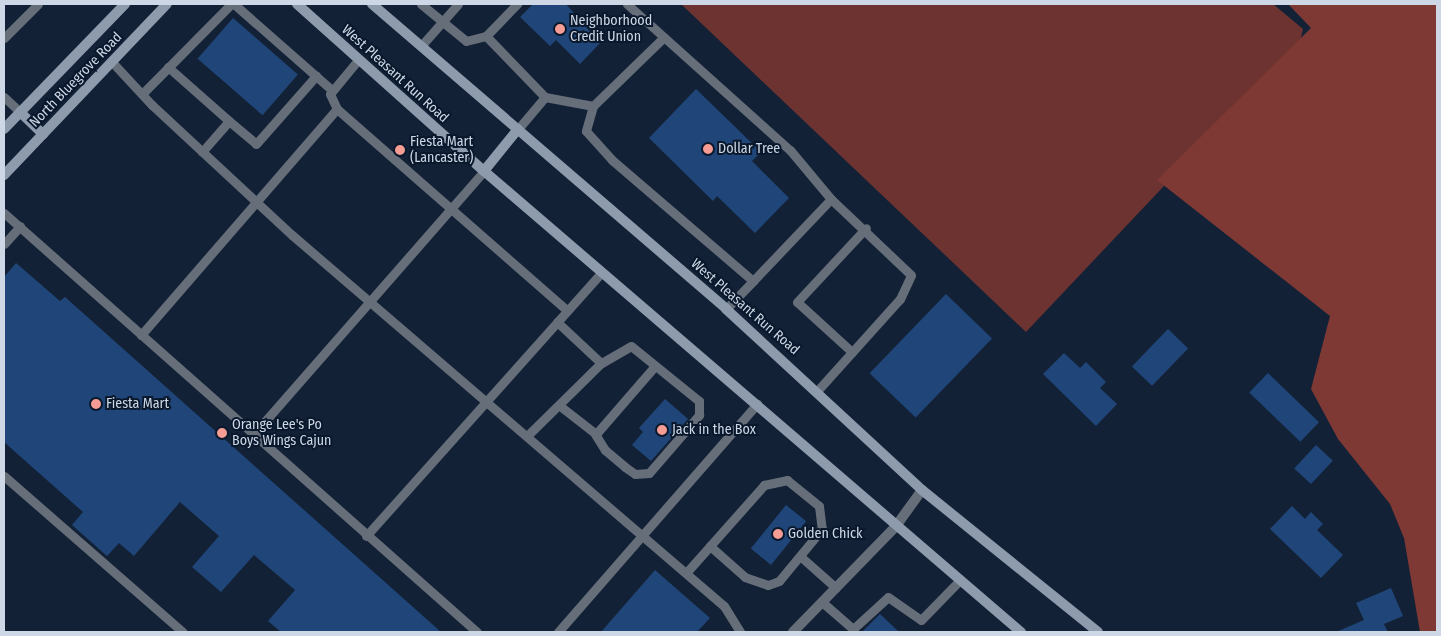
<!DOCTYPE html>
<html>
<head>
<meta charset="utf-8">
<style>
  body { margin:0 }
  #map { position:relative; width:1441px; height:636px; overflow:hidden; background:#122136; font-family:"Fira Sans Condensed",sans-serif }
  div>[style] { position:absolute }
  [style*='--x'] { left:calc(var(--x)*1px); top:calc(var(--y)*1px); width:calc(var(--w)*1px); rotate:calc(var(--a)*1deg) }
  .green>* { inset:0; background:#6d3330 }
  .forest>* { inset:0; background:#7e3935 }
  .building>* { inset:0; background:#204679; transform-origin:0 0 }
  .service>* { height:9px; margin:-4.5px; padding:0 4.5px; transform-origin:4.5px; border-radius:4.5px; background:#666e7a }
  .tertiary>* { height:10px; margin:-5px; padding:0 5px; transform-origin:5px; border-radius:5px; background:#666e7a }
  .secondary>* { height:10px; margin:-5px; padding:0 5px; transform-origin:5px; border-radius:5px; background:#8e9bad }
  .dots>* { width:14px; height:14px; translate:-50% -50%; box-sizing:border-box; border:2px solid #09182c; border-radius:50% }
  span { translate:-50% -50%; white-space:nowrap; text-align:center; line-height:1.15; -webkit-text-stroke:4px #09182c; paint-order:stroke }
  .poi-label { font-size:14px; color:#cdd7e5 }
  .left { translate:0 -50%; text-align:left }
  .street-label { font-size:14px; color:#cdd7e5 }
  .frame { position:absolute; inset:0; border:5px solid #cdd7e5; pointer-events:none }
</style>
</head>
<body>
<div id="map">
  <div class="green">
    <div style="clip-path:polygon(681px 4px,1273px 4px,1303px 29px,1300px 42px,1026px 332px)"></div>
  </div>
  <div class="forest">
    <div style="clip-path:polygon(1288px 4px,1437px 4px,1437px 632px,1420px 632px,1404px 538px,1390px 504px,1338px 439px,1311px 389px,1330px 316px,1157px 180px,1311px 28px)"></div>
  </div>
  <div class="building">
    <div style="clip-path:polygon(533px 4px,566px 4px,600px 43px,580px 64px,556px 40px,550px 46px,520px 17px)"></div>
    <div style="left:233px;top:18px;width:86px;height:54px;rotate:41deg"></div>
    <div style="clip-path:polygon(696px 89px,761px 152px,752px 161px,789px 198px,755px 233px,717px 196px,713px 201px,649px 138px)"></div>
    <div style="clip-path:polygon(16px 263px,60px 301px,65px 297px,441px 632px,281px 632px,268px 621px,295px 590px,254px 555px,221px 592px,192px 567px,219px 536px,180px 502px,134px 556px,119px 543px,107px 556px,72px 525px,83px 512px,4px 442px,4px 277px)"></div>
    <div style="left:946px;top:294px;width:64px;height:110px;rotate:44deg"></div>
    <div style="left:1168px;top:329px;width:28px;height:52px;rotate:44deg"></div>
    <div style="clip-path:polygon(1064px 353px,1080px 368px,1086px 362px,1106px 382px,1100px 388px,1117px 404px,1096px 426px,1043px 374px)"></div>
    <div style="left:1268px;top:373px;width:71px;height:27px;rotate:44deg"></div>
    <div style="clip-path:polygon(665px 399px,688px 419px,651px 461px,632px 445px,643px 432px,639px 428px)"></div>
    <div style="left:1316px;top:445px;width:23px;height:32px;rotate:43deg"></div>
    <div style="left:786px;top:505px;width:26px;height:56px;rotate:39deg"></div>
    <div style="clip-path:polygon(1292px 506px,1305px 519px,1311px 512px,1323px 524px,1317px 530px,1343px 555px,1321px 578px,1270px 529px)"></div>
    <div style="clip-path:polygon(655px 570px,710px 618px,697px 632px,601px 632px)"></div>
    <div style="clip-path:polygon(1391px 588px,1403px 616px,1384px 624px,1388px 632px,1336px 632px,1364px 620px,1356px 603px)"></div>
    <div style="clip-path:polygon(880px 614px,899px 632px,862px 632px)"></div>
  </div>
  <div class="service">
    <div style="--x:234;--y:4;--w:130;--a:41.3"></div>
    <div style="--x:421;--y:4;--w:58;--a:39.4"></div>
    <div style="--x:466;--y:41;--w:21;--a:-14"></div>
    <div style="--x:486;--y:36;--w:45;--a:-45.9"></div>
    <div style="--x:627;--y:4;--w:219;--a:41.9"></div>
    <div style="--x:790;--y:150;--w:64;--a:50.1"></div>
    <div style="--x:831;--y:199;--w:113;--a:133.6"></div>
    <div style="--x:486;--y:36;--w:85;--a:46"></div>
    <div style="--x:545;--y:97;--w:49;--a:10.6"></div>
    <div style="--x:593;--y:106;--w:98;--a:-44.2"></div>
    <div style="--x:4;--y:38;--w:48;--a:-45"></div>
    <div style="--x:421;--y:46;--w:56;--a:-48.6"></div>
    <div style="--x:358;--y:60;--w:44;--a:129.5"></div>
    <div style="--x:330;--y:94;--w:17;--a:65"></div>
    <div style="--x:337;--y:109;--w:305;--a:41.2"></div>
    <div style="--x:112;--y:62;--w:59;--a:47.1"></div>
    <div style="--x:152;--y:105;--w:191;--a:42.9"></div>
    <div style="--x:292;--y:235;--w:569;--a:40.66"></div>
    <div style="--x:724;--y:606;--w:31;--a:58"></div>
    <div style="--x:168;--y:67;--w:81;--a:41.5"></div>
    <div style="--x:229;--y:121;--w:41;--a:131.1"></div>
    <div style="--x:142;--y:94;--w:127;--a:-45.3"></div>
    <div style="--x:4;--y:97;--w:22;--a:43"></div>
    <div style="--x:593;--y:106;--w:26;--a:106"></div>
    <div style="--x:586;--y:131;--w:39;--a:48"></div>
    <div style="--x:612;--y:160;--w:186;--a:40.6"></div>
    <div style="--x:753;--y:281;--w:39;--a:134"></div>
    <div style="--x:229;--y:121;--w:35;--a:40"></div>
    <div style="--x:256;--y:144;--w:91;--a:-48.6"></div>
    <div style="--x:518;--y:129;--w:42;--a:-49.8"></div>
    <div style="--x:4;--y:213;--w:632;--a:41.54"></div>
    <div style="--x:4;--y:244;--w:24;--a:-48"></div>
    <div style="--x:141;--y:335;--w:299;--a:-49.1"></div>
    <div style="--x:852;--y:352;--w:74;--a:-137.7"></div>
    <div style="--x:797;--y:302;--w:101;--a:-47"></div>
    <div style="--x:818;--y:390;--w:122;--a:-48"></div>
    <div style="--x:900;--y:299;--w:26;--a:-65"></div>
    <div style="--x:911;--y:275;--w:110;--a:-136.5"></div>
    <div style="--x:560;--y:406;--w:46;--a:37.9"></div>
    <div style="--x:596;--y:434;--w:89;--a:-49.1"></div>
    <div style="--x:595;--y:434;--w:19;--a:58"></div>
    <div style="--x:605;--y:450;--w:26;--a:40"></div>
    <div style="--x:625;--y:467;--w:12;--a:35"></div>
    <div style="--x:635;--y:474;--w:14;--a:-4"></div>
    <div style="--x:649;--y:473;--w:77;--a:-49.2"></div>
    <div style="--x:699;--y:415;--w:14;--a:-90"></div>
    <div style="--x:699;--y:401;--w:87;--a:-141"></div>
    <div style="--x:631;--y:346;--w:34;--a:150"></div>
    <div style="--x:252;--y:436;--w:352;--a:-48.8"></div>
    <div style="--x:527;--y:436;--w:104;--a:-44.6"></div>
    <div style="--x:601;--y:363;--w:60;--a:-137"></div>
    <div style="--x:4;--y:476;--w:237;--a:41.1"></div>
    <div style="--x:366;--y:536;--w:354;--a:-48.2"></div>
    <div style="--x:800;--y:556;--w:48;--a:41.6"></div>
    <div style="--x:686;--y:573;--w:118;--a:-48.4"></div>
    <div style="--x:764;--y:485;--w:24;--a:-12"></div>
    <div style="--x:787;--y:480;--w:41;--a:39.1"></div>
    <div style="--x:819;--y:506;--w:23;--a:83"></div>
    <div style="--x:822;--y:529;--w:67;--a:129.6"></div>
    <div style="--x:779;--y:581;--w:12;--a:160"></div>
    <div style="--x:768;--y:585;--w:24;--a:-161"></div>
    <div style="--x:745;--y:577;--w:47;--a:-138.5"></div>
    <div style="--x:822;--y:602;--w:41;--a:41.1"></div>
    <div style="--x:853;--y:629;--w:47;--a:-42.4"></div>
    <div style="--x:888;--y:597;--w:40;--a:34.9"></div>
    <div style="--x:921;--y:620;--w:56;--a:-45.7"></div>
    <div style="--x:558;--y:632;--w:303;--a:-48.9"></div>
  </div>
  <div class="tertiary">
    <div style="--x:793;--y:632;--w:148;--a:-45.8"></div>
    <div style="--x:896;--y:526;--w:44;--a:-54.2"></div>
  </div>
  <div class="secondary">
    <div style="--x:297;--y:4;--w:251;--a:41.8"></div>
    <div style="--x:484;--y:171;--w:708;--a:40.65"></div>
    <div style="--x:372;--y:4;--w:467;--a:40.7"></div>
    <div style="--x:726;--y:309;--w:267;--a:42.7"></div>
    <div style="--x:922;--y:490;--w:226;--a:38.9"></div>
    <div style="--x:20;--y:112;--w:32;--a:44"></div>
    <div style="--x:4;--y:129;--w:174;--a:-45.9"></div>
    <div style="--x:484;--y:171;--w:54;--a:-51"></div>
    <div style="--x:4;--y:175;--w:236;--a:-46.4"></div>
  </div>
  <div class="dots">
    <div style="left:560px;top:29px;background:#f59c94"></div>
    <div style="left:708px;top:149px;background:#f59c94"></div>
    <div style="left:400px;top:150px;background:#f59c94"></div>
    <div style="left:96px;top:404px;background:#f59c94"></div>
    <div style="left:662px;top:430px;background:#f59c94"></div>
    <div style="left:222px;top:433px;background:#f59c94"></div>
    <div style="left:778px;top:534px;background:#f59c94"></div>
  </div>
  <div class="poi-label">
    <span class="left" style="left:570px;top:29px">Neighborhood<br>Credit Union</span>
    <span class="left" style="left:410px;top:150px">Fiesta Mart<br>(Lancaster)</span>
    <span class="left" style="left:718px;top:149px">Dollar Tree</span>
    <span class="left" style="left:106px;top:404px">Fiesta Mart</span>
    <span class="left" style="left:232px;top:433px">Orange Lee's Po<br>Boys Wings Cajun</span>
    <span class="left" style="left:672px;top:430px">Jack in the Box</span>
    <span class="left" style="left:788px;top:534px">Golden Chick</span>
  </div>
  <div class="street-label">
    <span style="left:395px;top:74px;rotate:42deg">West Pleasant Run Road</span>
    <span style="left:76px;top:80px;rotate:-46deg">North Bluegrove Road</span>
    <span style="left:745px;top:307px;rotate:41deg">West Pleasant Run Road</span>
  </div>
  <div class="frame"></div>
</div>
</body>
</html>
